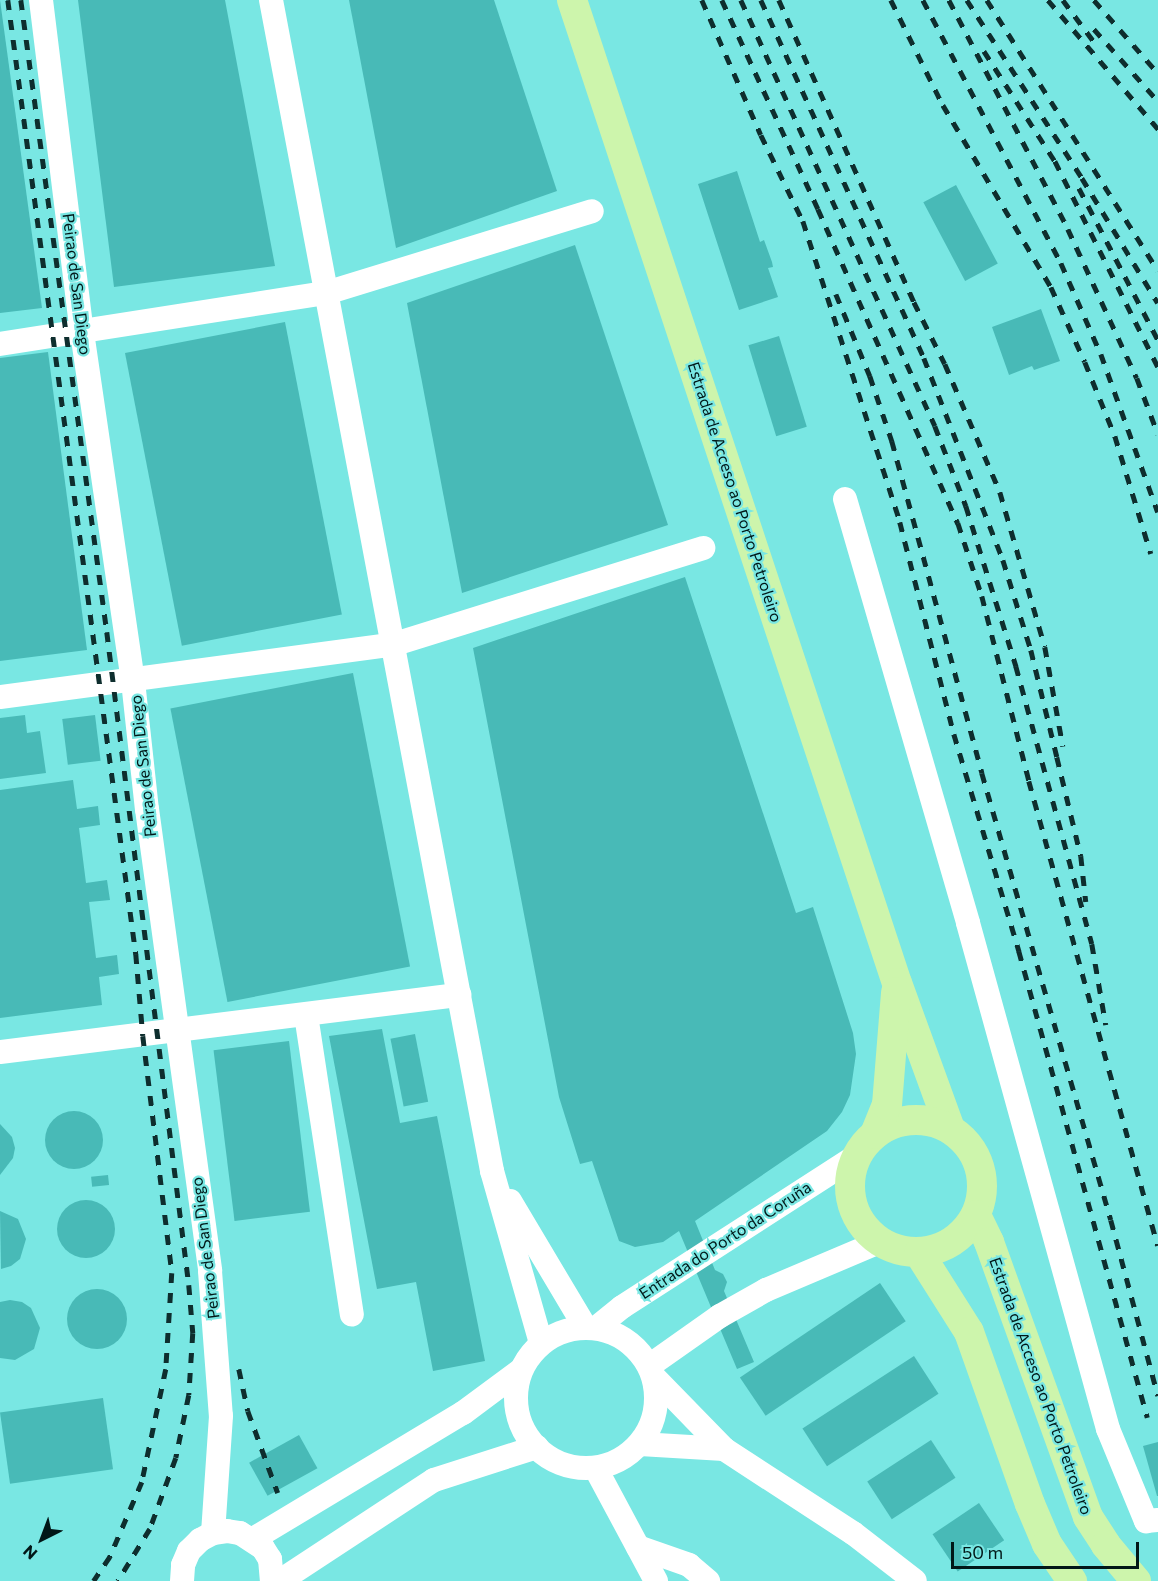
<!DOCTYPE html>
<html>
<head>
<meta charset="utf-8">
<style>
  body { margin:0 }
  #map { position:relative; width:1158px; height:1581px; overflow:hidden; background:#79e7e3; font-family:Commissioner,sans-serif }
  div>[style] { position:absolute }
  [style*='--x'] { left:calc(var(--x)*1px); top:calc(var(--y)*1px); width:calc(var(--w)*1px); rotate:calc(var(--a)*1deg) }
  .building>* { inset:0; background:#48bab7; transform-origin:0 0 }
  .round { border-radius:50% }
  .minor>* { height:24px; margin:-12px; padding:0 12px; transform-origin:12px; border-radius:12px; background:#fff }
  .minor>.ring { margin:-12px; padding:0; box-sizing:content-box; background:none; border:24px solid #fff; border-radius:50% }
  .major>* { height:30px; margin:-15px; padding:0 15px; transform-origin:15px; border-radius:15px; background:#cdf5ac }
  .major>.ring { margin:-15px; padding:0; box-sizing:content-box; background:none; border:30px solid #cdf5ac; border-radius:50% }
  .rail>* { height:4.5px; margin-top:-2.25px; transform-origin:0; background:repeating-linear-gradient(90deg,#0e2e2e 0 10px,transparent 0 20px) }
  span { translate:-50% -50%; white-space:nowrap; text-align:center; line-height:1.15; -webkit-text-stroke:4.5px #79e7e3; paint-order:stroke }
  .street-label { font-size:16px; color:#011717 }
  .north { position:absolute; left:12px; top:1509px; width:60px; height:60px; -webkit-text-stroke:4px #79e7e3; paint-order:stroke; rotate:222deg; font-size:16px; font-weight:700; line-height:24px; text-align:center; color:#011717 }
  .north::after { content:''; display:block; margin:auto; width:21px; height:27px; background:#011717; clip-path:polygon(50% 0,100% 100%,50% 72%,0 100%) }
  .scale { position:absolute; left:951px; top:1542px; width:188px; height:27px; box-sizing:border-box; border:3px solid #011717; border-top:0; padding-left:8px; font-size:18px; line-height:21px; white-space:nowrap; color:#011717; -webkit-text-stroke:4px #79e7e3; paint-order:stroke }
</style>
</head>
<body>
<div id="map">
  <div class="building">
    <div style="clip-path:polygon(0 0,42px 308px,0 313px)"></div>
    <div style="clip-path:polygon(78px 0,225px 0,275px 266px,114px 287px)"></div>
    <div style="clip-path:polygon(349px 0,494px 0,557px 191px,396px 248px)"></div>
    <div style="clip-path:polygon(737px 171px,760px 242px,764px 240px,772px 262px,773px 267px,768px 268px,778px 297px,739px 310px,698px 184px)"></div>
    <div style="left:956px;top:185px;width:89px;height:37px;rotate:62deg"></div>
    <div style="clip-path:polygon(575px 245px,668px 525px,462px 593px,407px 303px)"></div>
    <div style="clip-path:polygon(1041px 309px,1060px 361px,1034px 370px,1032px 366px,1009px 375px,992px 327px)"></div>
    <div style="left:285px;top:322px;width:298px;height:163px;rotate:79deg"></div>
    <div style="left:779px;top:336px;width:95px;height:32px;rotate:73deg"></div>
    <div style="clip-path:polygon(48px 352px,87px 650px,0 661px,0 358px)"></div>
    <div style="clip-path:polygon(685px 577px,796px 913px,813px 907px,853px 1033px,856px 1054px,850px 1095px,842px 1112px,827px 1131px,695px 1221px,715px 1270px,723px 1274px,727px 1282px,724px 1291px,754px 1362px,737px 1369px,679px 1231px,663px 1242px,635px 1247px,619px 1241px,592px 1161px,580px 1164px,559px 1097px,473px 648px)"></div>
    <div style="left:353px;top:673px;width:299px;height:186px;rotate:79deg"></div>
    <div style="clip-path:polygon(25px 715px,27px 733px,40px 731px,46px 773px,0 779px,0 718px)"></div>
    <div style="left:95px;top:715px;width:46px;height:33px;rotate:83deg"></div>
    <div style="clip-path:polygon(73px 780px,77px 809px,98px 806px,100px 825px,79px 828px,86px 883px,107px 880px,110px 900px,89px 902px,96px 958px,117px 955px,119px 974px,99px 977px,102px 1005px,0 1018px,0 790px)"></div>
    <div style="clip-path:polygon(382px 1029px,400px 1123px,437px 1116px,485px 1361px,433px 1371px,416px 1282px,377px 1289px,329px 1036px)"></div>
    <div style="left:415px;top:1034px;width:69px;height:25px;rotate:79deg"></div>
    <div style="left:289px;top:1041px;width:172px;height:76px;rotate:83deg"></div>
    <div class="round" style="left:45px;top:1111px;width:58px;height:58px"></div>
    <div style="clip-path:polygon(0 1124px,12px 1137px,15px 1148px,13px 1158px,0 1175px)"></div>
    <div style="left:108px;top:1175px;width:10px;height:17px;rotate:84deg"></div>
    <div class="round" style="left:57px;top:1200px;width:58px;height:58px"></div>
    <div style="clip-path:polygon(0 1211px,18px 1219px,26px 1239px,20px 1259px,11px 1266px,1px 1269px)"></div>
    <div style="left:880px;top:1283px;width:46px;height:169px;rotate:56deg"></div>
    <div class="round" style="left:67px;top:1289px;width:60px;height:60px"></div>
    <div style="clip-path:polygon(10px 1300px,22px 1302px,31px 1308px,40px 1328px,34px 1349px,15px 1360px,0 1358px,0 1302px)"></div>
    <div style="left:914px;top:1356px;width:45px;height:133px;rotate:57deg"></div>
    <div style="left:103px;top:1398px;width:72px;height:104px;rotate:82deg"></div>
    <div style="left:299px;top:1435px;width:38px;height:57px;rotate:61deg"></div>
    <div style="left:931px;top:1440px;width:45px;height:76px;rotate:57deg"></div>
    <div style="clip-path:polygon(1158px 1442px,1158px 1496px,1157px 1496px,1143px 1446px)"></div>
    <div style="left:979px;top:1503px;width:45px;height:56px;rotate:56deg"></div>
  </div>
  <div class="minor">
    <div style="--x:41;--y:0;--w:335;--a:83"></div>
    <div style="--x:82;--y:332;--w:353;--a:81.7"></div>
    <div style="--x:133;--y:681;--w:129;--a:83.8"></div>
    <div style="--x:147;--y:809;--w:466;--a:82.2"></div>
    <div style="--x:210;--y:1271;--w:145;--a:85.7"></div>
    <div style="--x:221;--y:1416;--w:117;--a:93.9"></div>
    <div style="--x:271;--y:0;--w:1192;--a:79.31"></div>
    <div style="--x:492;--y:1171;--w:179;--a:74.1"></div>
    <div style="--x:0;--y:344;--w:330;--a:-8.9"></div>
    <div style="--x:326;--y:293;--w:278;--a:-17.1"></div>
    <div style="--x:845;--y:499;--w:441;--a:73.8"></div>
    <div style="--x:968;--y:923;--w:525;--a:74.53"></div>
    <div style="--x:1108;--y:1429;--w:100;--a:67.6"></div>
    <div style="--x:1146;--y:1521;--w:12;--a:-5"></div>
    <div style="--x:0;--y:697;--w:399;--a:-7.6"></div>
    <div style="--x:395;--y:644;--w:323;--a:-17.3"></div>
    <div style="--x:306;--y:1015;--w:303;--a:81.3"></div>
    <div style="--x:0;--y:1052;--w:463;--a:-7.1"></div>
    <div style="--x:510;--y:1201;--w:147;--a:59.2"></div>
    <div class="ring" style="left:516px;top:1328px;width:116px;height:116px"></div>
    <div style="--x:596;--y:1328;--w:33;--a:-39"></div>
    <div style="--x:622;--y:1307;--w:278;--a:-32.8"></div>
    <div style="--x:649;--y:1366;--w:87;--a:-35.2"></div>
    <div style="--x:720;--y:1316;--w:53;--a:-29.5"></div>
    <div style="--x:766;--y:1290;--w:123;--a:-23"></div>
    <div style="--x:654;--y:1377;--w:100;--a:45.8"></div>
    <div style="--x:724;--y:1449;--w:154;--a:33.1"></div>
    <div style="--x:853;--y:1533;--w:78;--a:37.7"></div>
    <div style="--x:640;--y:1444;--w:84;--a:3.4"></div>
    <div style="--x:596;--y:1469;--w:127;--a:61.8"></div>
    <div style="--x:253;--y:1539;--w:245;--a:-31"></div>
    <div style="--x:463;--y:1413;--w:72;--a:-36.6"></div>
    <div style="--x:638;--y:1547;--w:54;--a:19.4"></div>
    <div style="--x:689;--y:1565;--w:25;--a:40"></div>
    <div style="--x:182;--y:1581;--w:16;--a:-86"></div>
    <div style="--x:183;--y:1565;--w:15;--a:-67"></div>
    <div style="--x:189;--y:1551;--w:16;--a:-45"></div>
    <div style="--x:200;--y:1540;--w:15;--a:-28"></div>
    <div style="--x:213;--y:1533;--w:14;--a:-8"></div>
    <div style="--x:227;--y:1531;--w:13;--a:9"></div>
    <div style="--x:240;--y:1533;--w:27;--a:33"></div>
    <div style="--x:263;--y:1548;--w:13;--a:58"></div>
    <div style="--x:270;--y:1559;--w:22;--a:85"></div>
    <div style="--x:280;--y:1581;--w:184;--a:-33.3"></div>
    <div style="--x:434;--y:1480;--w:108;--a:-17.8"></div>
  </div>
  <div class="major">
    <div style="--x:572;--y:0;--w:1035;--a:71.71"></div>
    <div style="--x:897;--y:983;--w:155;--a:70"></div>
    <div class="ring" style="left:850px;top:1120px;width:102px;height:102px"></div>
    <div style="--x:875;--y:1134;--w:31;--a:-68"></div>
    <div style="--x:887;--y:1105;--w:113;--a:-85.4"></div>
    <div style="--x:976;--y:1215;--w:30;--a:64"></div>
    <div style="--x:989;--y:1242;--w:292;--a:70.2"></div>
    <div style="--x:1088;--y:1517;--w:33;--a:57"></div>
    <div style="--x:1106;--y:1545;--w:47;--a:50.2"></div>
    <div style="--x:919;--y:1253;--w:93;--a:57.7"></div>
    <div style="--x:969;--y:1332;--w:182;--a:70.5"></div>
    <div style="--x:1030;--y:1504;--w:43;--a:67"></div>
    <div style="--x:1047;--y:1544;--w:45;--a:56"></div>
  </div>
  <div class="rail">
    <div style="--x:8;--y:0;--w:963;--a:82.36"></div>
    <div style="--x:136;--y:954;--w:82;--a:85.1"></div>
    <div style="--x:143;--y:1036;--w:239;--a:83"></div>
    <div style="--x:172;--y:1273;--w:96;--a:93.6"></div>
    <div style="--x:166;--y:1369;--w:116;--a:102"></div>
    <div style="--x:142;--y:1482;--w:82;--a:113.1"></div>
    <div style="--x:110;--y:1557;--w:29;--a:124"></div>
    <div style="--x:21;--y:0;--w:638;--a:82.25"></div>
    <div style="--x:107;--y:632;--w:658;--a:82.84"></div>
    <div style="--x:189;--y:1285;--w:48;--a:85.2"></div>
    <div style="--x:193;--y:1333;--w:62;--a:93.7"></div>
    <div style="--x:189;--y:1395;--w:64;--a:101.7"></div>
    <div style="--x:176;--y:1458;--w:76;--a:110.1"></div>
    <div style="--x:150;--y:1529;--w:61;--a:121.6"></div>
    <div style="--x:702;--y:0;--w:147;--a:66.4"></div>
    <div style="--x:761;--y:135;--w:96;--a:64"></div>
    <div style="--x:803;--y:221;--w:316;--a:72.1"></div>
    <div style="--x:900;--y:522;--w:219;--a:75.7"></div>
    <div style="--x:954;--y:734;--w:227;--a:73.3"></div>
    <div style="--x:1019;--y:951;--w:484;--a:74.6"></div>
    <div style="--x:722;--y:0;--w:230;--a:65.3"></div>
    <div style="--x:818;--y:209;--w:344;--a:66"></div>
    <div style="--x:958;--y:523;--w:77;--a:71.8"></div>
    <div style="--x:982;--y:596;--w:191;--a:75.7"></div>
    <div style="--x:1029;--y:781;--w:482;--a:74.5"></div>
    <div style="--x:741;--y:0;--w:468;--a:65.5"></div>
    <div style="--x:935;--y:426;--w:86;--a:68.8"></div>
    <div style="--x:966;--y:506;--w:168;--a:72.6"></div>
    <div style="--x:1016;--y:666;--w:288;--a:74.7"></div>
    <div style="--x:1092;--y:944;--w:82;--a:80.2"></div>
    <div style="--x:761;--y:0;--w:393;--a:65.5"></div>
    <div style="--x:924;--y:358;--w:217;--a:68.6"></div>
    <div style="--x:1003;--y:560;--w:94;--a:72.7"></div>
    <div style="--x:1031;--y:650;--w:110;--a:76.3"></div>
    <div style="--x:1057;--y:757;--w:102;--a:76.4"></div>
    <div style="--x:1081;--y:856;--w:46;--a:83.8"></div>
    <div style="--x:779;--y:0;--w:331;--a:65.9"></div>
    <div style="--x:914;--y:302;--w:69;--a:63.4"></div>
    <div style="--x:945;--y:364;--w:139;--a:66.7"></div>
    <div style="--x:1000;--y:492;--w:161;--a:73.8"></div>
    <div style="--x:1045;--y:647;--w:101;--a:79.7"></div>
    <div style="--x:891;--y:0;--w:117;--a:63.7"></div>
    <div style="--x:943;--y:105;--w:212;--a:59.3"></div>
    <div style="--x:1051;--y:287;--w:82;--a:65.6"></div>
    <div style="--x:1085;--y:362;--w:80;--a:67.9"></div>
    <div style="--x:1115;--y:436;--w:123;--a:73"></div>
    <div style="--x:923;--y:0;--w:297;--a:62.3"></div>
    <div style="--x:1061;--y:263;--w:99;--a:66.3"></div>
    <div style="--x:1101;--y:354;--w:168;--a:70.2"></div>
    <div style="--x:949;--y:0;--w:258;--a:62.5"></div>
    <div style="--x:1068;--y:229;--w:164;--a:65.2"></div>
    <div style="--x:1137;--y:378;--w:60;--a:69.4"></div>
    <div style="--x:967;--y:0;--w:212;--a:57.1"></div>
    <div style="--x:1082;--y:178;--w:146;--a:58.7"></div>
    <div style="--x:987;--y:0;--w:320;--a:57.7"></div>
    <div style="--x:1048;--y:0;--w:170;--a:49.5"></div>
    <div style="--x:1063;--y:0;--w:59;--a:53.3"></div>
    <div style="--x:1094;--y:0;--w:97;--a:48.8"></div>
    <div style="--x:1094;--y:29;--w:96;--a:48.4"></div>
    <div style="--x:984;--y:51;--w:131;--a:57.2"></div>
    <div style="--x:1055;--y:161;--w:230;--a:63.4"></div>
    <div style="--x:1079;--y:188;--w:171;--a:62.5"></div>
    <div style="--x:836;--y:294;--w:89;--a:67.5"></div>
    <div style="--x:870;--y:376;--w:69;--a:71.3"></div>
    <div style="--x:892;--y:441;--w:344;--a:74.8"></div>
    <div style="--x:982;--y:773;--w:465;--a:73.9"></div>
    <div style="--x:1111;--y:1220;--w:182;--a:75"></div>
    <div style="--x:239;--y:1369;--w:43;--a:77.9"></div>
    <div style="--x:248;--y:1411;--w:87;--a:69.9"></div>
  </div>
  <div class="street-label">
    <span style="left:77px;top:284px;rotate:83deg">Peirao de San Diego</span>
    <span style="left:735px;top:492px;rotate:72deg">Estrada de Acceso ao Porto Petroleiro</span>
    <span style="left:143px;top:766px;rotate:-96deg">Peirao de San Diego</span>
    <span style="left:725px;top:1240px;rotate:-33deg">Entrada do Porto da Coruña</span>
    <span style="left:205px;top:1248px;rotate:-97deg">Peirao de San Diego</span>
    <span style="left:1041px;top:1386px;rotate:70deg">Estrada de Acceso ao Porto Petroleiro</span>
  </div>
  <div class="north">N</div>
  <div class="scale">50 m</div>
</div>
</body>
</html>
